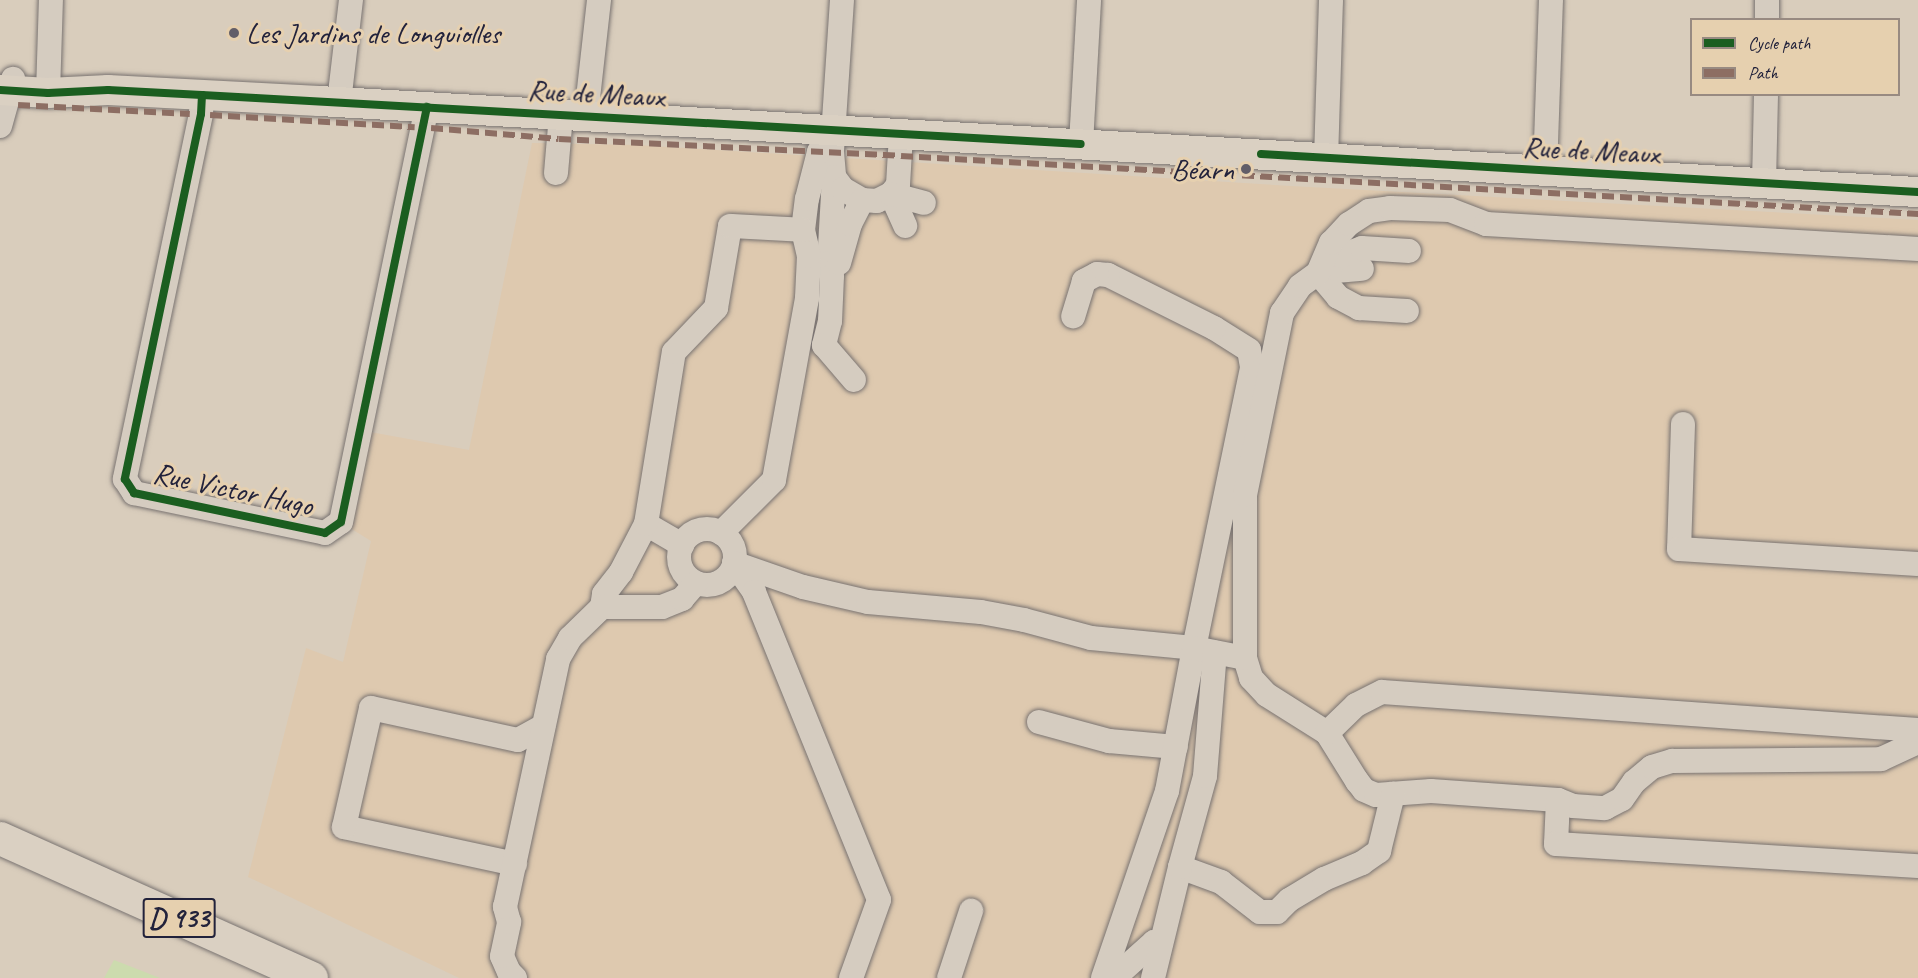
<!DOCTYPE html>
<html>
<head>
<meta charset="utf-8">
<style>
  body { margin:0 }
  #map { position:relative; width:1918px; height:978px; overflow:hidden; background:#d9cdbc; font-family:Caveat,sans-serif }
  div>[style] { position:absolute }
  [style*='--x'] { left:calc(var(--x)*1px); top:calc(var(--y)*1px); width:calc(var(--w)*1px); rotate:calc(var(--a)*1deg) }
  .built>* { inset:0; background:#dec9af }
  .green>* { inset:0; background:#ccdbae }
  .roads { filter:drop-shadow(0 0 2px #797371) drop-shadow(0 0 2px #797371) }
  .minor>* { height:24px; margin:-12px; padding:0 12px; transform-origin:12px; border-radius:12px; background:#d5ccc0 }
  .minor>.ring { margin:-12px; padding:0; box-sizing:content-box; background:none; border:24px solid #d5ccc0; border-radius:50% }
  .major>* { height:30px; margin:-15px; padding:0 15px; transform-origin:15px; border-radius:15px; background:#dad0c2 }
  .highway>* { height:33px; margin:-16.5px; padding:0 16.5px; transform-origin:16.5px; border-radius:16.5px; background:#dad0c2 }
  .quiet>* { height:6px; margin-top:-3px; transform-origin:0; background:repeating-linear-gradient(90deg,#8d6e63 0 12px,transparent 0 18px) }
  .cycleway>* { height:8px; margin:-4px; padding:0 4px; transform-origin:4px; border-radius:4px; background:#1b5e20 }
  .dots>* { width:16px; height:16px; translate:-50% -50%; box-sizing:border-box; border:3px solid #e6d0af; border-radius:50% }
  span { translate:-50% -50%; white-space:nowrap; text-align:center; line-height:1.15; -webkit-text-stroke:6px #e6d0af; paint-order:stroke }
  .shield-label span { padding:2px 4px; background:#e6d0af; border:2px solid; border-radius:4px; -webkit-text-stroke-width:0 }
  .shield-label { font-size:28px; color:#22223b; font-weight:700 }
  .poi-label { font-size:30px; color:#22223b }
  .left { translate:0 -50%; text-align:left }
  .right { translate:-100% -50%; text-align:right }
  .street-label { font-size:30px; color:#22223b }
  .legend { position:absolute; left:1690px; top:18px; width:210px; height:78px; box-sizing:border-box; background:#e6d0af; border:2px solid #988a81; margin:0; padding:8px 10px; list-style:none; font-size:18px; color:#22223b }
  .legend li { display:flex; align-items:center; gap:12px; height:30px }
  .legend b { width:30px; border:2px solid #988a81 }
</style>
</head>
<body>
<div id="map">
  <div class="built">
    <div style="clip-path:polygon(532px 143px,637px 145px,1291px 186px,1918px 220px,1918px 978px,459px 978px,248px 877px,306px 648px,343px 662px,371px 541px,350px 528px,370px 432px,469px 450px)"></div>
  </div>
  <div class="green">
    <div style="clip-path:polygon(114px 960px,160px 978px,104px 978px)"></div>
  </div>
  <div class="roads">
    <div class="minor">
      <div style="--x:842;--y:0;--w:152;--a:93.8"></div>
      <div style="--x:832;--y:152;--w:25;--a:85"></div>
      <div style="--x:834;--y:177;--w:86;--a:93.3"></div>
      <div style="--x:829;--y:263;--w:13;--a:77"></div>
      <div style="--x:832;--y:276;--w:45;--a:92.5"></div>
      <div style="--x:830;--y:321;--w:25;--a:104"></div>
      <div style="--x:824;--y:345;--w:46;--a:49.4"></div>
      <div style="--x:1767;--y:20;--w:20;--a:-90"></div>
      <div style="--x:48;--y:93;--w:93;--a:-88.2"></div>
      <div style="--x:202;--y:95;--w:19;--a:93"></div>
      <div style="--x:201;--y:114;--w:373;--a:101.8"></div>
      <div style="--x:125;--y:479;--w:17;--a:57"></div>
      <div style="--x:134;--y:493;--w:195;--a:11.8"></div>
      <div style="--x:325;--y:533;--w:19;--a:-35"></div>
      <div style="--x:341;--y:522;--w:424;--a:-78.3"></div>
      <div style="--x:339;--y:102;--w:103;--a:-83.3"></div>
      <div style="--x:586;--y:116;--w:117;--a:-83.6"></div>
      <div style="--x:0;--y:126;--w:49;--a:-74.5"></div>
      <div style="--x:1081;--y:144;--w:144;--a:-86.8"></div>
      <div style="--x:1326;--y:159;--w:159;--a:-88.2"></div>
      <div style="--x:1545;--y:171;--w:171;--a:-88"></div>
      <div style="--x:556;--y:173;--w:58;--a:-85.1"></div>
      <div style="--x:834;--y:177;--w:15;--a:53"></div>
      <div style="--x:843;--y:189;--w:22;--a:30"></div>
      <div style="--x:862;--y:200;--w:15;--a:4"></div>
      <div style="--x:877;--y:201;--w:16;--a:-27"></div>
      <div style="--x:891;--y:194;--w:11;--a:-52"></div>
      <div style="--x:898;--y:185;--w:51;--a:-86.6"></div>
      <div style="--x:1764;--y:183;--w:89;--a:-88.7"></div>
      <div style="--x:891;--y:194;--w:35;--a:66"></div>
      <div style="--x:891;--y:194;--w:34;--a:15"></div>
      <div style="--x:839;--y:263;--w:41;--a:-74.2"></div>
      <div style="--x:850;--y:224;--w:27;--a:-63"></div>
      <div style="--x:1324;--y:272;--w:38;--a:-5"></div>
      <div style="--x:1318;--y:273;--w:31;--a:50"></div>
      <div style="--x:1338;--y:297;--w:24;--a:28"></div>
      <div style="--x:1359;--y:308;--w:48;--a:3.6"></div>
      <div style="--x:1318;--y:273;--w:29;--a:-36"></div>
      <div style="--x:1341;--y:256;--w:22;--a:-21"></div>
      <div style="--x:1362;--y:248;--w:47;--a:3.7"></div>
      <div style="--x:1683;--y:424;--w:125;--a:91.8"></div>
      <div style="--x:1679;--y:549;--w:239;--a:3.6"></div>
      <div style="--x:646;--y:524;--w:42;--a:30.3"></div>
      <div class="ring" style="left:679px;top:529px;width:32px;height:32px"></div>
      <div style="--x:721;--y:533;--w:75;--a:-45"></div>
      <div style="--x:774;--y:480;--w:185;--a:-79.7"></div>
      <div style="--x:807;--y:298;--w:42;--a:-87.3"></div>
      <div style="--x:809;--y:256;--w:27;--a:-103"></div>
      <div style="--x:803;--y:230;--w:31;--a:-83"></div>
      <div style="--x:807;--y:199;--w:49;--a:-75.7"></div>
      <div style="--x:819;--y:152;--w:25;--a:-56"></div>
      <div style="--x:734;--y:563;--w:73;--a:19.2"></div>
      <div style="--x:803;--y:587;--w:67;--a:13"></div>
      <div style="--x:868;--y:602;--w:113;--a:5.1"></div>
      <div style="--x:981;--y:612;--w:44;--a:10.5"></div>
      <div style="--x:1024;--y:620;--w:69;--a:15"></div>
      <div style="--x:1091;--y:638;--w:103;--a:5.5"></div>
      <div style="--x:1194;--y:648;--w:287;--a:-78.3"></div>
      <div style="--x:1252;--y:367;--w:17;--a:-100"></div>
      <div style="--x:1249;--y:350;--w:41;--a:-147.8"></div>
      <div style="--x:1214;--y:328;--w:119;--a:-153.4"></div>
      <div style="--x:1108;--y:275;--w:11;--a:-175"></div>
      <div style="--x:1097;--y:274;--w:15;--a:152"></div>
      <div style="--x:1084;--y:281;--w:37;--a:107"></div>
      <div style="--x:734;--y:563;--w:35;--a:55"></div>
      <div style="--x:754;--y:592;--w:332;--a:67.9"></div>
      <div style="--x:879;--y:900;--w:83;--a:109.7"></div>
      <div style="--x:602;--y:607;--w:13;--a:-81"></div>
      <div style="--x:604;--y:594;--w:28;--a:-52"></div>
      <div style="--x:621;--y:572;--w:54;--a:-62.5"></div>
      <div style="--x:646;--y:524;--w:174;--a:-80.8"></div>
      <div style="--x:674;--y:352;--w:61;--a:-46.3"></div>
      <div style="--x:716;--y:308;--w:83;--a:-80.3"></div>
      <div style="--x:730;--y:226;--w:73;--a:3.1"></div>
      <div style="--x:1245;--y:658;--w:21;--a:73"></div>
      <div style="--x:1251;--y:678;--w:23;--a:47"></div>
      <div style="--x:1267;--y:695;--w:71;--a:32.3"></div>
      <div style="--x:1327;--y:733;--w:57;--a:58"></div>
      <div style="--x:1357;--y:781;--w:11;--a:52"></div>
      <div style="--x:1364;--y:790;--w:13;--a:23"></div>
      <div style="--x:1376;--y:795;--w:55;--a:-4.2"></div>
      <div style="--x:1431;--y:791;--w:127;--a:4.1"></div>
      <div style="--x:1558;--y:800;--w:16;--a:22"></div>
      <div style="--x:1573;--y:806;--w:32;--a:4"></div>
      <div style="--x:1605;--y:808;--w:19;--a:-28"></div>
      <div style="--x:1622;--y:799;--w:21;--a:-55"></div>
      <div style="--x:1634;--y:782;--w:23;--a:-40"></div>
      <div style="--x:1652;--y:767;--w:21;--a:-17"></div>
      <div style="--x:1672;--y:761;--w:209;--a:-0.5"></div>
      <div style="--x:1881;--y:759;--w:41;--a:-24.7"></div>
      <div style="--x:1039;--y:722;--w:73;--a:15.2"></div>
      <div style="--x:1109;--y:741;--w:67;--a:5.1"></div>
      <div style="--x:1327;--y:733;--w:40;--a:-44"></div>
      <div style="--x:1356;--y:705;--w:29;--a:-27"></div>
      <div style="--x:1382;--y:692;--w:537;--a:4.06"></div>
      <div style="--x:1558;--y:800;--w:44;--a:92.6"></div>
      <div style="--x:1556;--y:844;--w:363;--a:3.5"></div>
      <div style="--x:515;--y:864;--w:175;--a:-167.8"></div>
      <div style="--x:344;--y:827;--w:122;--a:-77.2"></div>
      <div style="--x:371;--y:708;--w:150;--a:12.3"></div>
      <div style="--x:518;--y:740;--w:29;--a:-29"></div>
      <div style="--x:1180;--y:867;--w:44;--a:20.1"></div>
      <div style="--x:1221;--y:882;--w:49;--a:37.6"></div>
      <div style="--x:1260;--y:912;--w:17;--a:0"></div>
      <div style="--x:1277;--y:912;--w:17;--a:-45"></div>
      <div style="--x:1289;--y:900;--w:41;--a:-31"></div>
      <div style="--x:1324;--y:879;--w:41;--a:-22.8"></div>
      <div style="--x:1362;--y:863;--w:21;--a:-35"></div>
      <div style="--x:1379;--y:851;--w:59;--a:-76.2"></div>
      <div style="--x:515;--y:978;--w:8;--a:-135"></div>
      <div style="--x:509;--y:972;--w:17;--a:-114"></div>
      <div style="--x:502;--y:956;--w:35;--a:-78"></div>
      <div style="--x:509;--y:922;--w:16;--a:-105"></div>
      <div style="--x:505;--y:907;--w:254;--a:-77.9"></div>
      <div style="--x:558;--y:659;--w:24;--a:-60"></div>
      <div style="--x:570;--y:638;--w:45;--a:-44.1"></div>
      <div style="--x:602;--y:607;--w:60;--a:0"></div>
      <div style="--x:662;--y:607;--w:22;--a:-22"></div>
      <div style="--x:682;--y:599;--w:21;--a:-49"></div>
      <div style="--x:949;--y:978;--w:71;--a:-71.8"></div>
      <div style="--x:1103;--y:978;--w:198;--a:-71.1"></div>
      <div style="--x:1167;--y:791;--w:146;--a:-79.3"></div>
      <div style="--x:1194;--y:648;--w:52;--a:11.1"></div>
      <div style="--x:1245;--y:658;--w:163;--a:-90"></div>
      <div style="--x:1245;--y:495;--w:186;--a:-78.5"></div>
      <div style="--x:1282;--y:313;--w:32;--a:-56"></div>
      <div style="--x:1300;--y:286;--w:22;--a:-36"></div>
      <div style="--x:1318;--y:273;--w:33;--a:-67"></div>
      <div style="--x:1331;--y:243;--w:26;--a:-47"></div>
      <div style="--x:1349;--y:224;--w:24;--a:-33"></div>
      <div style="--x:1369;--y:211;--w:21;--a:-8"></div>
      <div style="--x:1390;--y:208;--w:60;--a:1.9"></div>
      <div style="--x:1450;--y:210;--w:39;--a:21"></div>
      <div style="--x:1486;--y:224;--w:433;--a:3.3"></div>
      <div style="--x:1114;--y:978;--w:54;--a:-42"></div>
      <div style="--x:1154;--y:942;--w:7;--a:8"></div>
      <div style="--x:1153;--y:978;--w:114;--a:-76.3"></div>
      <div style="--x:1180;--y:867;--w:94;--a:-74.6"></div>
      <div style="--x:1205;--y:776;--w:124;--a:-85.4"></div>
    </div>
    <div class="major">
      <div style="--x:0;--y:90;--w:48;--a:3.6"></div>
      <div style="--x:48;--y:93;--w:60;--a:-2.9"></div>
      <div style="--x:108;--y:90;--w:211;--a:3"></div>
      <div style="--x:319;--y:101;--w:1602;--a:3.26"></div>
    </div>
    <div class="highway">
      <div style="--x:0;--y:838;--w:341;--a:24.2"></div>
    </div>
  </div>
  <div class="quiet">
    <div style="--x:18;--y:105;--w:172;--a:3"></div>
    <div style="--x:210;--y:115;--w:205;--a:3.4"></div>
    <div style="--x:431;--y:128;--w:128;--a:4.9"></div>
    <div style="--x:559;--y:139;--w:342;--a:2.8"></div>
    <div style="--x:901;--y:156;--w:1019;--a:3.26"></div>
  </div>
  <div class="cycleway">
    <div style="--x:0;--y:90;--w:48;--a:3.6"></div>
    <div style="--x:48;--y:93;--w:60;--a:-2.9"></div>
    <div style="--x:108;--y:90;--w:94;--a:3"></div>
    <div style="--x:202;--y:95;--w:880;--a:3.19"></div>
    <div style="--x:202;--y:95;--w:19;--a:93"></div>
    <div style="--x:201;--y:114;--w:373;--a:101.8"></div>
    <div style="--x:125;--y:479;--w:17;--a:57"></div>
    <div style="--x:134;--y:493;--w:195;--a:11.8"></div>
    <div style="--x:325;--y:533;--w:19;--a:-35"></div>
    <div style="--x:341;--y:522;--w:424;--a:-78.3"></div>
    <div style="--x:1261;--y:154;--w:658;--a:3.31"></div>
  </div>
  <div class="dots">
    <div style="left:234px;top:33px;background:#625e68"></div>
    <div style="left:1246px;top:169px;background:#625e68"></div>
  </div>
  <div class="shield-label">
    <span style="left:179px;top:918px">D 933</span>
  </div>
  <div class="poi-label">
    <span class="left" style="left:246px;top:33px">Les Jardins de Longuiolles</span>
    <span class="right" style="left:1234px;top:169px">Béarn</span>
  </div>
  <div class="street-label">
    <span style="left:596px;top:93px;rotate:3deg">Rue de Meaux</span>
    <span style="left:1591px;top:150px;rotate:3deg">Rue de Meaux</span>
    <span style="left:233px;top:489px;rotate:12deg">Rue Victor Hugo</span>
  </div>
  <ul class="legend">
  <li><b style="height:8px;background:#1b5e20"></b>Cycle path</li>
  <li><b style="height:8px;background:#8d6e63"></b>Path</li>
  </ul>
</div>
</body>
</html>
